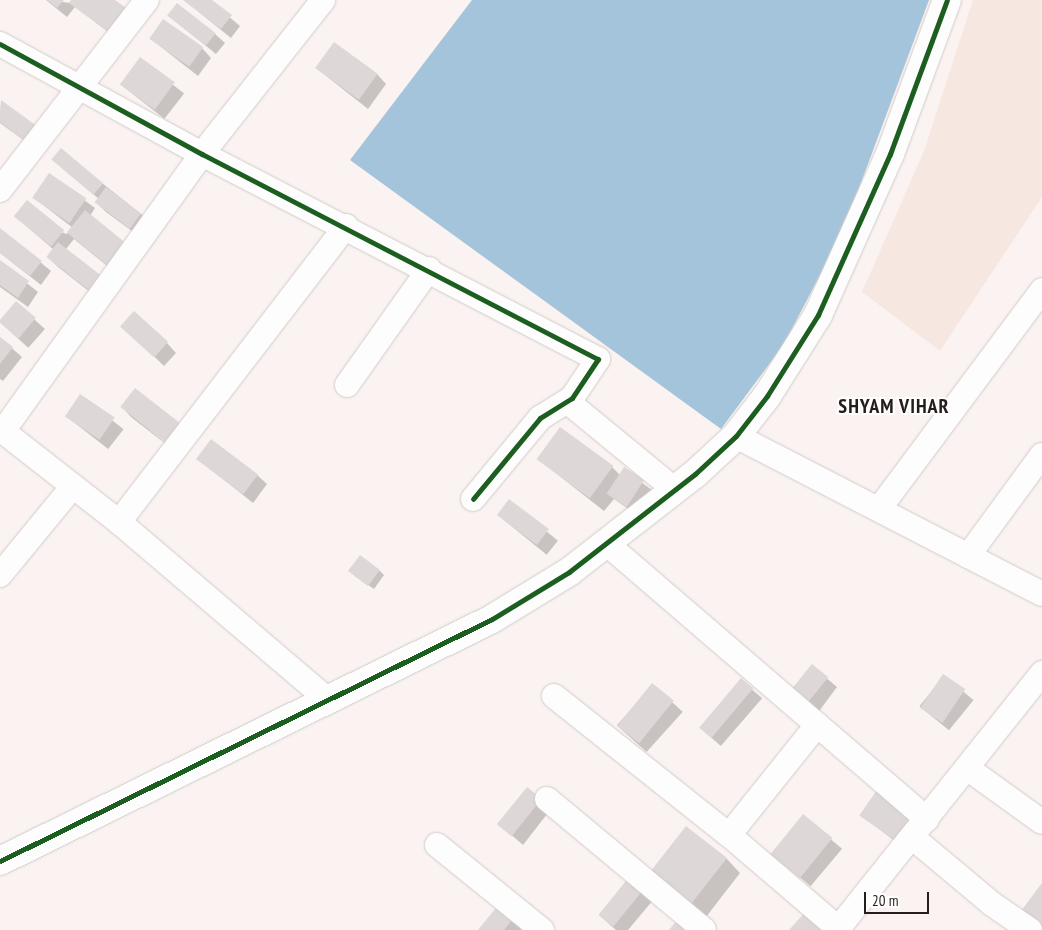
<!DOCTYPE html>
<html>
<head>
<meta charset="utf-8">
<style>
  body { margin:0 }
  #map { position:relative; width:1042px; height:930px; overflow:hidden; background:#faf3f1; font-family:"PT Sans Narrow",sans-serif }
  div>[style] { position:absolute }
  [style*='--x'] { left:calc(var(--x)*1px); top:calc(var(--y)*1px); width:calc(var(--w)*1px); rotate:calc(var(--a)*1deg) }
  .built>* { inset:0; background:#f7e7e1 }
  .water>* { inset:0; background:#a3c4da }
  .shadow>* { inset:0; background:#0003; transform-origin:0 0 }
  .building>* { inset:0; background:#ddd7d8; transform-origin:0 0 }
  .roads { filter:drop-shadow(0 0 1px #d2cbc9) drop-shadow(0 0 1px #d2cbc9) }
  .minor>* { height:24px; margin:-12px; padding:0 12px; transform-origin:12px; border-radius:12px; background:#fefdfd }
  .tertiary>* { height:28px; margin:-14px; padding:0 14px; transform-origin:14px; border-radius:14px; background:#fefdfd }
  .cycleway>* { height:5px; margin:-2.5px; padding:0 2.5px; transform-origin:2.5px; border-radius:2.5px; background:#1b5e20 }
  span { translate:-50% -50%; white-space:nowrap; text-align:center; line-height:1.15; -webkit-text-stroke:4px #fff; paint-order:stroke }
  .district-label { font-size:20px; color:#251d1b; font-weight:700; letter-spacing:1px }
  .scale { position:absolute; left:864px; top:892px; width:65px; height:22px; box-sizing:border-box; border:2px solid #251d1b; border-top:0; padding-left:6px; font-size:15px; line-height:18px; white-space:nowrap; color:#251d1b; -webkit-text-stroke:4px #fff; paint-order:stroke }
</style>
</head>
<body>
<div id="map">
  <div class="built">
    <div style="clip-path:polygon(973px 0,1042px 0,1042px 197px,940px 351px,862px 292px,924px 151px)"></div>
  </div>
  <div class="water">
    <div style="clip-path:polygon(472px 0,929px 0,843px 231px,784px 344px,721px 429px,350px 160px)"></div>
  </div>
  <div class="shadow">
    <div style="clip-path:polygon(46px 0,71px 3px,73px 0,113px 0,119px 40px,75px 7px,67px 17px)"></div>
    <div style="clip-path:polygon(184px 0,209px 0,240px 26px,231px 38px)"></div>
    <div style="clip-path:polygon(169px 16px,215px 34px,225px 43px,216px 54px)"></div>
    <div style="clip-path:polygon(151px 39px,202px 48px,211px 58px,198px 76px)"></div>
    <div style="left:140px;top:59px;width:56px;height:32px;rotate:38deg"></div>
    <div style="clip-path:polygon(316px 68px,377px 74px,386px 84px,368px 109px)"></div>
    <div style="clip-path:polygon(1px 102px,40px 152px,0 123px)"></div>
    <div style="clip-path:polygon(63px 169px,102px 183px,141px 214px,150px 223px,140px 237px,106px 212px,96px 202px,99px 199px)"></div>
    <div style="clip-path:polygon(50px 175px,95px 208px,90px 216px,122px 278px,74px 239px,66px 249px,104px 303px,58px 267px,48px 257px,54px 250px,16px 217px,67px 234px,73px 228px,34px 198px)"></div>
    <div style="clip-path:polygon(0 229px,51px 271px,41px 285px,0 253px)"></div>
    <div style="clip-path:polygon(0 262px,38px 292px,28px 307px,0 287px)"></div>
    <div style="left:16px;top:303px;width:39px;height:25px;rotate:42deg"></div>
    <div style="clip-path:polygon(132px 335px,167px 343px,176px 353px,164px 366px)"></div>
    <div style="clip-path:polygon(0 338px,22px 357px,3px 381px,0 379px)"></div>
    <div style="left:81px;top:396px;width:54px;height:25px;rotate:38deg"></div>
    <div style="clip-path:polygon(122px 407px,180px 455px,131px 417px)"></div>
    <div style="clip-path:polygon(198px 459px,257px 475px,267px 484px,253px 503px)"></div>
    <div style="clip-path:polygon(538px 459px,612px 467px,620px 475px,624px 469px,653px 491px,637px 515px,614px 499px,604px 511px)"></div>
    <div style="left:509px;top:501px;width:63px;height:18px;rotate:39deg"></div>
    <div style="clip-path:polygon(380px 571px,384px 575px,374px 589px,355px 576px)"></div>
    <div style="clip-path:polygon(812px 666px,837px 687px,814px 718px,799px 706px)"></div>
    <div style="left:944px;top:676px;width:38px;height:39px;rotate:39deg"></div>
    <div style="left:741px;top:680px;width:28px;height:63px;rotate:41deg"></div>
    <div style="left:653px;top:685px;width:40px;height:54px;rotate:42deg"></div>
    <div style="clip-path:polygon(541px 800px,551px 809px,523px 845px,499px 824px)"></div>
    <div style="clip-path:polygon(860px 814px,923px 827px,906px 850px)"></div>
    <div style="left:803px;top:816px;width:51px;height:49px;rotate:40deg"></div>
    <div style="clip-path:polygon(726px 858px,740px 873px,706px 917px,667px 885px)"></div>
    <div style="clip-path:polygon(644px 889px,654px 899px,628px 930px,616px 930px,599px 915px)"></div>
    <div style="clip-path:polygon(500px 905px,525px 926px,521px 930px,480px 930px)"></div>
  </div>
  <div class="building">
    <div style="clip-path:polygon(47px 0,64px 0,57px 8px)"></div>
    <div style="clip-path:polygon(71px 0,115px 0,126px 8px,109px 32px,69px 3px)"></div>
    <div style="clip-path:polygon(183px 0,212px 0,232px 15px,221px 29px)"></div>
    <div style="left:177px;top:3px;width:49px;height:16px;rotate:38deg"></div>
    <div style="left:163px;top:19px;width:49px;height:24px;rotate:35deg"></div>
    <div style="left:334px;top:42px;width:54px;height:32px;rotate:36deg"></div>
    <div style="left:140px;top:57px;width:43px;height:34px;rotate:36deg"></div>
    <div style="clip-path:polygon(1px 100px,41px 129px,29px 144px,0 122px)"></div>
    <div style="left:61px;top:148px;width:55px;height:15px;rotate:40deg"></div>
    <div style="left:49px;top:173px;width:45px;height:30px;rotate:34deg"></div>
    <div style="left:106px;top:187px;width:44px;height:19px;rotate:37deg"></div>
    <div style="left:27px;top:200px;width:48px;height:21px;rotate:39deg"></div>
    <div style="left:85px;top:210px;width:58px;height:29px;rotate:39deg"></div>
    <div style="clip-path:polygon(0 228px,42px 261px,30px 276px,0 253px)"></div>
    <div style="left:58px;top:242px;width:61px;height:19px;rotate:38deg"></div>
    <div style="clip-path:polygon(0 260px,29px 281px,18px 298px,0 285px)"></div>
    <div style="left:16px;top:301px;width:26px;height:27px;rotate:40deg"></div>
    <div style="left:134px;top:311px;width:46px;height:21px;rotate:42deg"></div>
    <div style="clip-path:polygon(0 337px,13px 347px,0 364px)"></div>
    <div style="left:135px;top:388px;width:63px;height:24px;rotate:38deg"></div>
    <div style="left:80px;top:394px;width:42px;height:27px;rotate:34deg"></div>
    <div style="left:560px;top:427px;width:66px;height:40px;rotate:36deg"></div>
    <div style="left:211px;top:439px;width:59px;height:25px;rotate:37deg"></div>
    <div style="left:624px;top:467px;width:24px;height:32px;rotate:33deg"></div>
    <div style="left:509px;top:499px;width:50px;height:20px;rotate:37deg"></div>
    <div style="left:360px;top:555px;width:25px;height:20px;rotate:37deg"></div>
    <div style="left:812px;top:664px;width:21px;height:41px;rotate:39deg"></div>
    <div style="left:943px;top:674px;width:27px;height:41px;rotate:34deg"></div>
    <div style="left:741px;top:678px;width:16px;height:65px;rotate:40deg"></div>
    <div style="left:652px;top:683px;width:28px;height:55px;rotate:39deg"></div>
    <div style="left:527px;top:787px;width:19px;height:48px;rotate:39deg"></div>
    <div style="left:877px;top:790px;width:45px;height:31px;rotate:35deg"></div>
    <div style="left:803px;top:814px;width:38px;height:52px;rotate:39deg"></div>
    <div style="left:686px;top:826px;width:52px;height:58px;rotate:38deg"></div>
    <div style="left:630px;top:876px;width:19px;height:50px;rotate:39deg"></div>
    <div style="clip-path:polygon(1042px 883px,1042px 927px,1021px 911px)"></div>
    <div style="clip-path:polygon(500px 903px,516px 915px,504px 930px,478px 930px)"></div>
    <div style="clip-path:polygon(808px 909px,829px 930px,789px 930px)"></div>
    <div style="clip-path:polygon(678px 919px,691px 930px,669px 930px)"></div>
  </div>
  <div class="roads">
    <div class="minor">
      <div style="--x:0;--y:44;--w:230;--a:28.6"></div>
      <div style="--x:202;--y:154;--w:446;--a:27.4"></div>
      <div style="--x:598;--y:359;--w:47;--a:123.7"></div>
      <div style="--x:572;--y:398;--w:38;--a:148"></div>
      <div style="--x:540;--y:418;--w:105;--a:129.6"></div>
      <div style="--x:0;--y:190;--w:240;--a:-52.3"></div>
      <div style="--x:347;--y:385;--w:142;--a:-54.7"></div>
      <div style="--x:568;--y:402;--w:139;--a:39.4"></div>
      <div style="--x:0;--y:429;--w:151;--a:38"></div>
      <div style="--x:119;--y:522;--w:272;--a:40.4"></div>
      <div style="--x:3;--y:431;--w:341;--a:-54.3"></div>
      <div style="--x:202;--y:154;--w:196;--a:-51.8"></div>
      <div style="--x:736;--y:436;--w:344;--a:27.3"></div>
      <div style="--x:879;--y:509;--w:273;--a:-53.3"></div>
      <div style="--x:119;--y:522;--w:373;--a:-52.5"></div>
      <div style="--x:607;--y:544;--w:422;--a:40.7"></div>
      <div style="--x:968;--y:556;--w:125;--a:-53.8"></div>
      <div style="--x:0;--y:575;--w:115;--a:-50.6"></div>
      <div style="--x:554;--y:696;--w:223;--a:38.5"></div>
      <div style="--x:729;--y:835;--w:143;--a:40.5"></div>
      <div style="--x:967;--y:768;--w:92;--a:35.8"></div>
      <div style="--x:547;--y:799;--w:204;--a:39.8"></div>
      <div style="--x:729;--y:835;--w:141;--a:-51.3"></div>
      <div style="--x:912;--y:837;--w:104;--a:39.9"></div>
      <div style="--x:992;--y:904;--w:46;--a:34.4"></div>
      <div style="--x:437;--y:845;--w:135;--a:39"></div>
      <div style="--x:837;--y:930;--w:329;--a:-51.4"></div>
    </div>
    <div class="tertiary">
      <div style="--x:0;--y:861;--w:548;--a:-26.19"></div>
      <div style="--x:492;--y:619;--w:90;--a:-31.4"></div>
      <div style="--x:569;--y:572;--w:160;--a:-37.9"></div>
      <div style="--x:695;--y:474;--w:56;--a:-42.8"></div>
      <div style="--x:736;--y:436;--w:51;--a:-52.2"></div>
      <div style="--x:767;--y:396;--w:96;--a:-57.8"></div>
      <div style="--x:818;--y:315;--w:176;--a:-65.9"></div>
      <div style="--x:890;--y:154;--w:164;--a:-69.7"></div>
    </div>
  </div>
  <div class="cycleway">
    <div style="--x:0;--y:44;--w:230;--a:28.6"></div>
    <div style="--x:202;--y:154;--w:446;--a:27.4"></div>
    <div style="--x:598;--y:359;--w:47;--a:123.7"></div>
    <div style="--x:572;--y:398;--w:38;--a:148"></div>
    <div style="--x:540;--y:418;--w:105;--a:129.6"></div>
    <div style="--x:0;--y:861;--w:548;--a:-26.19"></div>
    <div style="--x:492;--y:619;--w:90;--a:-31.4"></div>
    <div style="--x:569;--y:572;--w:160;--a:-37.9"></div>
    <div style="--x:695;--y:474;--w:56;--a:-42.8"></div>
    <div style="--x:736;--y:436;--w:51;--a:-52.2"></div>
    <div style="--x:767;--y:396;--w:96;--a:-57.8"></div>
    <div style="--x:818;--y:315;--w:176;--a:-65.9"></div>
    <div style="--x:890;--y:154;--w:164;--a:-69.7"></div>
  </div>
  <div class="district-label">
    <span style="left:894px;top:406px">SHYAM VIHAR</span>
  </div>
  <div class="scale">20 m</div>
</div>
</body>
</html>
